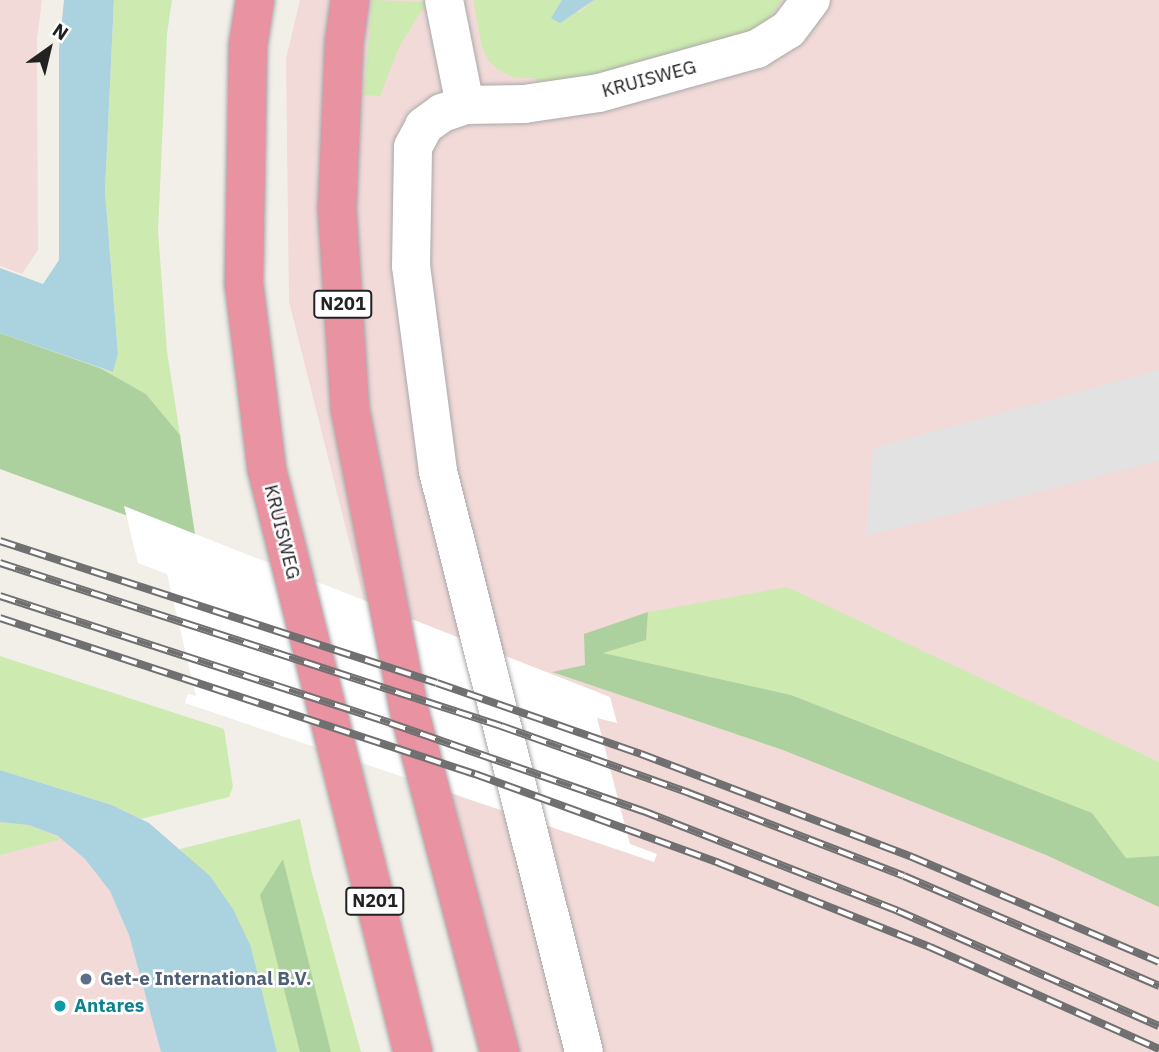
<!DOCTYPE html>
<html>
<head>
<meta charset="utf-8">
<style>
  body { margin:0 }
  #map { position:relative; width:1159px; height:1052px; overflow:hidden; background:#f2efe9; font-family:"IBM Plex Sans",sans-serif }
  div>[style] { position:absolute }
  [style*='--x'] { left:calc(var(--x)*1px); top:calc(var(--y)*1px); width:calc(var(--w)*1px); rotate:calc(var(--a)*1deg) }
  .commercial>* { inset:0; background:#f2dad9 }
  .grass>* { inset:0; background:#cdebb0 }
  .forest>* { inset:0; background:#add19e }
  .parking>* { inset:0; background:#e2e2e2 }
  .water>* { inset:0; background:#aad3df }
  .pier>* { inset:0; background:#fff }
  .roads { filter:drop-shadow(0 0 2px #a9a9a9) drop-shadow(0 0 2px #a9a9a9) }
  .minor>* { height:38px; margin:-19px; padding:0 19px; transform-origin:19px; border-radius:19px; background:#fff }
  .highway>* { height:38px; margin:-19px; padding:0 19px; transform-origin:19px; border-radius:19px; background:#e892a2 }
  .rail>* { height:8px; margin-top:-4px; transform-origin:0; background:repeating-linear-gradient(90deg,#fff 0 16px,#707070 0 32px); box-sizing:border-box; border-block:2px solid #707070 }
  .dots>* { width:19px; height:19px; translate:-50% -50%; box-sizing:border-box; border:4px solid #fff; border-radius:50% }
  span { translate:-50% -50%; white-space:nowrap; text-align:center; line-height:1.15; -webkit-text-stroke:5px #fff; paint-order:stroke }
  .shield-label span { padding:2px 5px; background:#fff; border:2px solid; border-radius:5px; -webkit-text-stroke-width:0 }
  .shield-label { font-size:18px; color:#222; font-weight:700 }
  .street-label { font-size:19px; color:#222 }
  .service-label { font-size:19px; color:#4e5e75; font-weight:700 }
  .left { translate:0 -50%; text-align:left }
  .culture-label { font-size:19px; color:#0d838f; font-weight:700 }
  .north { position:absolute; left:14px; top:14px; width:70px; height:70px; -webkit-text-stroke:5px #fff; paint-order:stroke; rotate:34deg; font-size:19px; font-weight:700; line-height:28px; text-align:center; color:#222 }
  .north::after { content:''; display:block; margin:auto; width:24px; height:32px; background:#222; clip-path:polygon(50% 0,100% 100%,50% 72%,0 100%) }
</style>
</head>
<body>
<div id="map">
  <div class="commercial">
    <div style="clip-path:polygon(0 0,42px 0,37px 39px,38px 250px,22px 274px,0 266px)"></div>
    <div style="clip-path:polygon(300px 0,1159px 0,1159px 1052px,477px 1052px,289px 302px,286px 59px)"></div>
    <div style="clip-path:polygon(0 794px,76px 817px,208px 1052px,0 1052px)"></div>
  </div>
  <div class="grass">
    <div style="clip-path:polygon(114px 0,172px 0,167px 34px,158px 231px,167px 351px,180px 435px,146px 394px,100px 368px,113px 372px,118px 354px,105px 191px)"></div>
    <div style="clip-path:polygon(372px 0,427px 2px,399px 47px,380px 96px,364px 95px)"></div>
    <div style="clip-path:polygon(473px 0,562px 0,558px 4px,579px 13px,594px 0,782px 0,765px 24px,732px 41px,581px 81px,537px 87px,536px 78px,515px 78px,498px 70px,488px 60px,482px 47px)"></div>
    <div style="clip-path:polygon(787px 587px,1159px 762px,1159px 856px,1126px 858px,1092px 813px,791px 695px,601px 653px,646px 640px,648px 612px)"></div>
    <div style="clip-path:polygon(0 656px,224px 729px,233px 787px,229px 797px,141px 819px,112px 805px,0 770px)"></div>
    <div style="clip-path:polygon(300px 819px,312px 873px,361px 1052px,277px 1052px,251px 947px,180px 849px)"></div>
    <div style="clip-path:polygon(0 822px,29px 825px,62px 839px,0 855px)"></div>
  </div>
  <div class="forest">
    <div style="clip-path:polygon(0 333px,100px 368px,146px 394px,180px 435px,196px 541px,0 469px)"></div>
    <div style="clip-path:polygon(648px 612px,646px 640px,603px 653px,791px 695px,1092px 813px,1126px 858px,1159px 856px,1159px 907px,1046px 855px,783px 750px,552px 672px,585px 665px,584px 634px)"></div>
    <div style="clip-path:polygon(283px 859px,331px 1052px,300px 1052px,260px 895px)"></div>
  </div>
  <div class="parking">
    <div style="clip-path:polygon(1159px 370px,1159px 461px,866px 536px,873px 448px)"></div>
  </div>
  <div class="water">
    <div style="clip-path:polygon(64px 0,114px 0,105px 191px,118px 354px,113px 372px,0 333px,0 268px,43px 284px,59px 260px,59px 49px)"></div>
    <div style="clip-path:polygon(562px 0,594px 0,560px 23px,551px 18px)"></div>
    <div style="clip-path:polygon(0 770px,112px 805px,149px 823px,210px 876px,233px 909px,251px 947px,277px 1052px,161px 1052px,129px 935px,110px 891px,85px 859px,58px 836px,29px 825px,0 822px)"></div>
  </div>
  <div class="pier">
    <div style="clip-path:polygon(124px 506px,610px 697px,617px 723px,597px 718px,619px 803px,630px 844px,657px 854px,654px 862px,185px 703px,188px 694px,196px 696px,167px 574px,138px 563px)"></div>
  </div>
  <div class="roads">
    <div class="minor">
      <div style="--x:444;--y:0;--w:107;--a:78.7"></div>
      <div style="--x:584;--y:1052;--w:599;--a:-104.11"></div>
      <div style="--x:438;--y:471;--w:207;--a:-97.5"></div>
      <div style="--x:411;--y:266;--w:119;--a:-89"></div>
      <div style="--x:413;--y:147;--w:24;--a:-62"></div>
      <div style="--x:424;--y:126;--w:22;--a:-36"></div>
      <div style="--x:442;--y:113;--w:24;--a:-19"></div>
      <div style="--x:465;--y:105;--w:59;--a:-1"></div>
      <div style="--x:524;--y:104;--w:76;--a:-8.3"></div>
      <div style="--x:599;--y:93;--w:164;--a:-15.6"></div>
      <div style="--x:757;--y:49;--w:36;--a:-32"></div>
      <div style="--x:788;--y:30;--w:38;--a:-53"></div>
    </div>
    <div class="highway">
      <div style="--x:255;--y:0;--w:47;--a:98.7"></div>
      <div style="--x:248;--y:46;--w:238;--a:91"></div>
      <div style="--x:244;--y:284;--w:187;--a:83"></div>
      <div style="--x:267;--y:470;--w:600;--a:75.92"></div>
      <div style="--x:350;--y:0;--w:44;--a:97.8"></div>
      <div style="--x:344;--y:44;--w:164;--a:92.4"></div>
      <div style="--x:337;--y:208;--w:201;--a:86.3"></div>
      <div style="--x:350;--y:409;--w:311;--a:78.9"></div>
      <div style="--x:410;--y:714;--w:350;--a:75.1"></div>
    </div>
  </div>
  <div class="rail">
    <div style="--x:0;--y:541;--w:459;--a:18"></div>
    <div style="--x:437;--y:683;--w:216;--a:19.2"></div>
    <div style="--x:641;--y:754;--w:290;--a:20.8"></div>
    <div style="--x:912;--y:857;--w:268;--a:23"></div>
    <div style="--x:0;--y:563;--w:527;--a:18.02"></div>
    <div style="--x:501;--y:726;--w:200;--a:19.6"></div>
    <div style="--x:689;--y:793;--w:230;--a:21.1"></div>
    <div style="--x:904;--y:876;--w:278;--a:23.3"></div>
    <div style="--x:0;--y:596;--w:410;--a:18"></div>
    <div style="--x:390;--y:723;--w:268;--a:19.2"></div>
    <div style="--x:643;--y:811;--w:274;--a:21.4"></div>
    <div style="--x:898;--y:911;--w:285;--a:23.8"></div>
    <div style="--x:0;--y:618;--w:500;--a:18.2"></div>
    <div style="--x:475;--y:774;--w:260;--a:20"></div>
    <div style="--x:719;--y:863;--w:227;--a:21.7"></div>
    <div style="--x:930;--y:947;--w:251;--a:24"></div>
  </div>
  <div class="dots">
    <div style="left:86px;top:979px;background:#5c6f8a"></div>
    <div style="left:60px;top:1006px;background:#0f9aa8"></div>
  </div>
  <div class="shield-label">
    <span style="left:343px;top:304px">N201</span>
    <span style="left:375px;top:901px">N201</span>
  </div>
  <div class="street-label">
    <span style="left:649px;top:79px;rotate:-15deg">KRUISWEG</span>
    <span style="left:282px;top:532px;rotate:76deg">KRUISWEG</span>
  </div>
  <div class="service-label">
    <span class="left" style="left:100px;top:979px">Get-e International B.V.</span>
  </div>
  <div class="culture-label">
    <span class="left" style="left:74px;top:1006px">Antares</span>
  </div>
  <div class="north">N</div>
</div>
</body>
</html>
